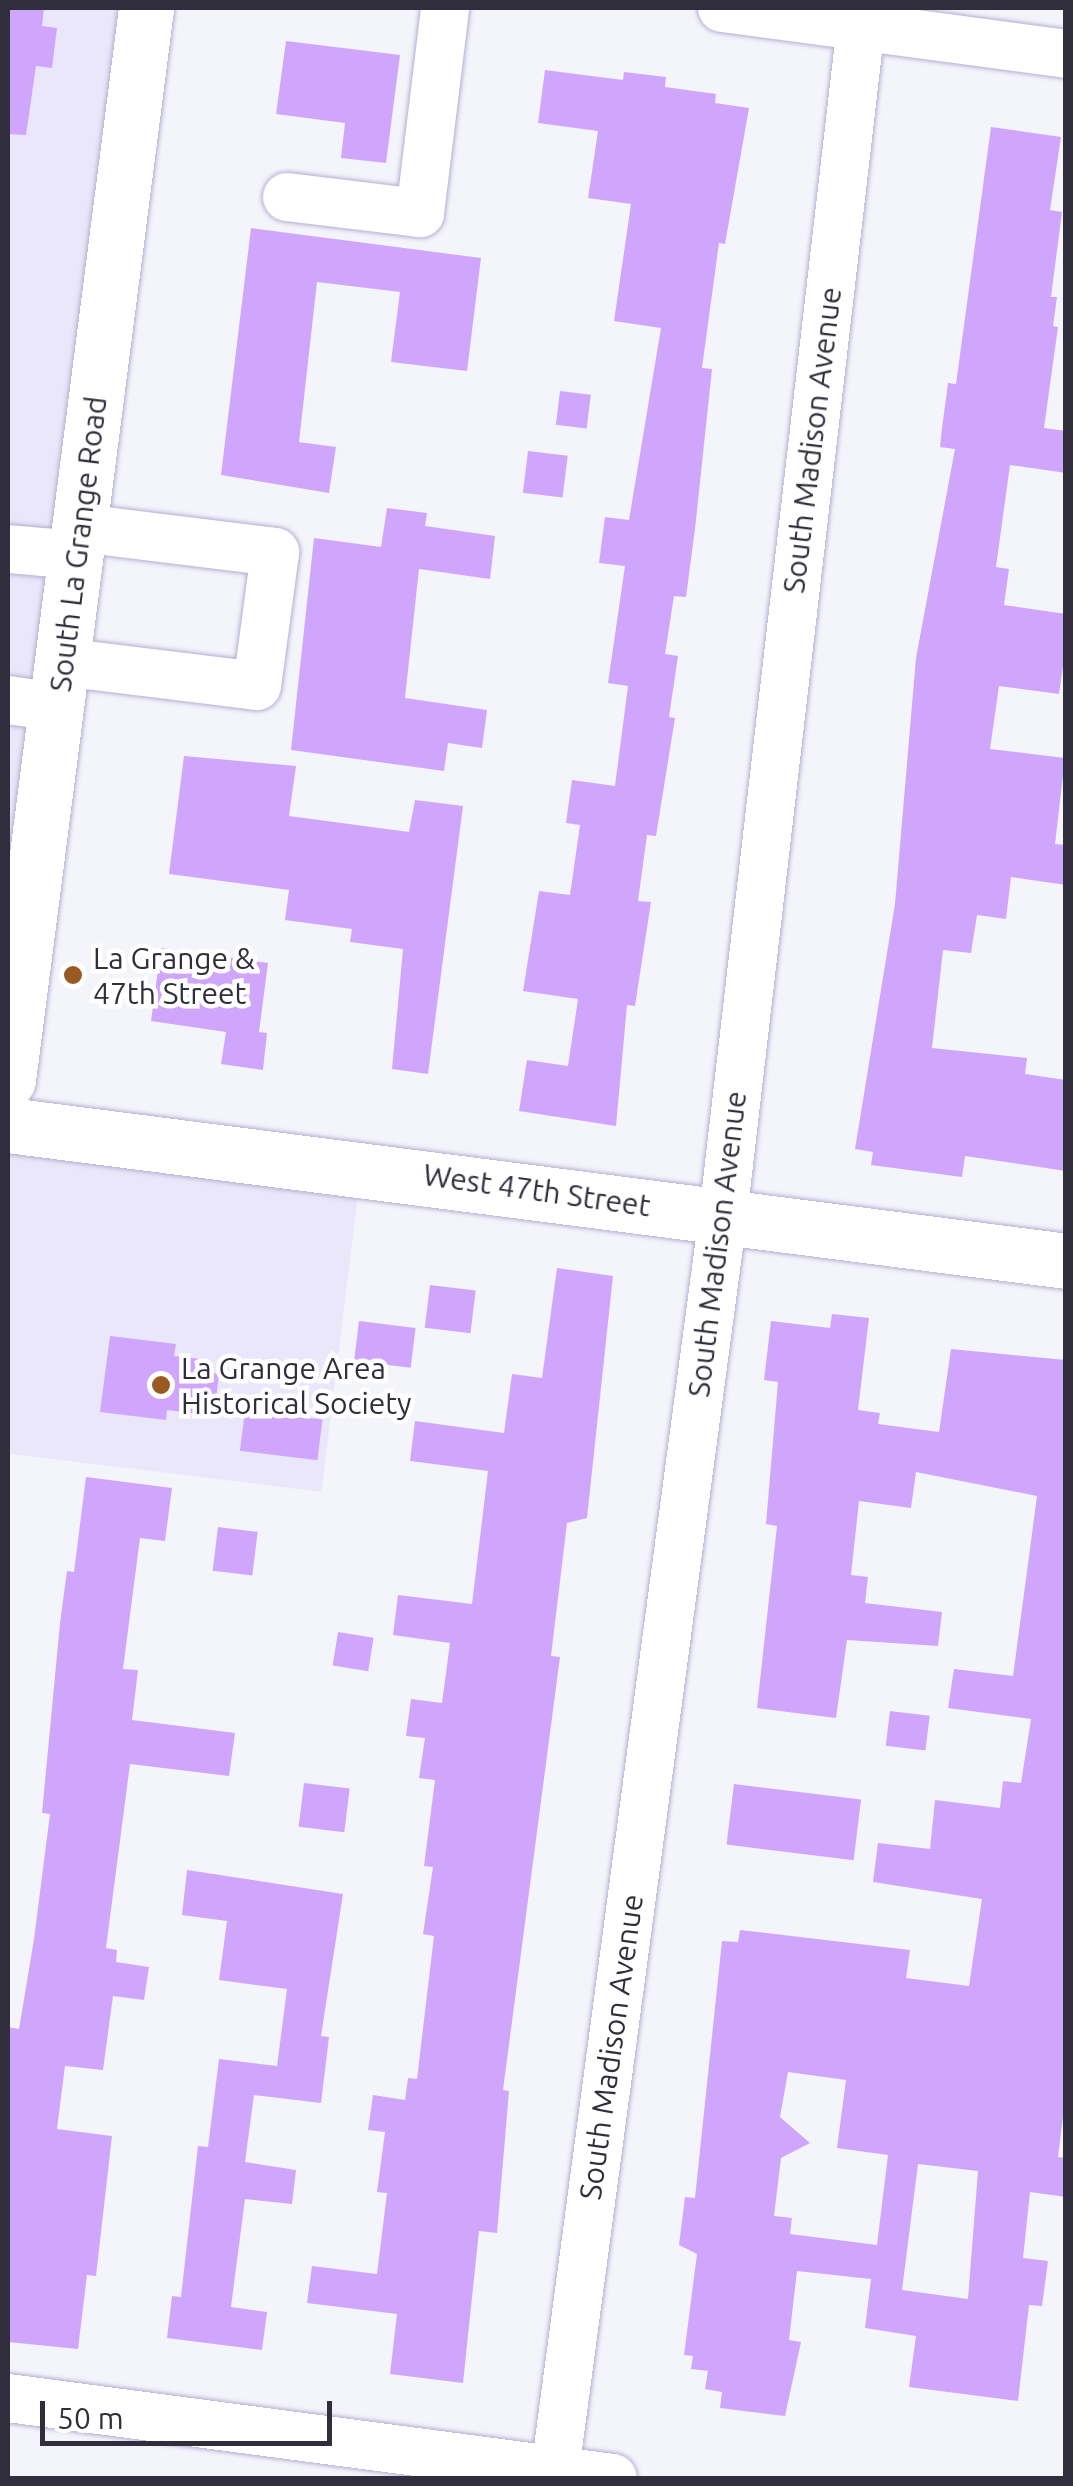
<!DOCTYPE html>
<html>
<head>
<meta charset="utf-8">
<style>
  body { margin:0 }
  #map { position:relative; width:1073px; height:2486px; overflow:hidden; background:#f4f4fb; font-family:Ubuntu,sans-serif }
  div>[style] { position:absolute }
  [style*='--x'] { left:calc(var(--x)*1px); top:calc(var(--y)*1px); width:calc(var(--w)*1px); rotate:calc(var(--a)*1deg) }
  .built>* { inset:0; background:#e9e7f9; transform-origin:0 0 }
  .building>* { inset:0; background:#d0a6fc; transform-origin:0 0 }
  .roads { filter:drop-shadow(0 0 2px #b3afd1) drop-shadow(0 0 2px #b3afd1) }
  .minor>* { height:48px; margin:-24px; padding:0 24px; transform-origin:24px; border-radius:24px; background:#fff }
  .major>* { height:55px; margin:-27.5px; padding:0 27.5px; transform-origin:27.5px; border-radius:27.5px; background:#fff }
  .dots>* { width:28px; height:28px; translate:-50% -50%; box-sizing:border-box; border:5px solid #fff; border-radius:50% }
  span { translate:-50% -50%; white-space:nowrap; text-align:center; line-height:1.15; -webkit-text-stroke:9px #fff; paint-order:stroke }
  .street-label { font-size:30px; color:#302e3c }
  .poi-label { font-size:30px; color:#302e3c }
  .left { translate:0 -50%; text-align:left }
  .frame { position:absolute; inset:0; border:10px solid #302e3c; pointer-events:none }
  .scale { position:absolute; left:40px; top:2401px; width:292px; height:45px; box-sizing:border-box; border:5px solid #302e3c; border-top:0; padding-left:12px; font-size:30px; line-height:35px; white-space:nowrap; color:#302e3c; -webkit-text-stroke:8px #fff; paint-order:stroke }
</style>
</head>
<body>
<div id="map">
  <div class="built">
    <div style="clip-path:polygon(8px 8px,125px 8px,8px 904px)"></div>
    <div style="left:8px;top:1132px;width:355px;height:319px;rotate:7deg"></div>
  </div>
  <div class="building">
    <div style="clip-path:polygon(8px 8px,44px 8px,42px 26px,57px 28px,52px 68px,36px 66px,26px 135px,8px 134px)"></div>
    <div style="clip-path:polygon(286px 41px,400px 55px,386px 163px,341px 158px,345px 123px,276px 114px)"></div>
    <div style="clip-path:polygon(545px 70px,623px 80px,624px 72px,666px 77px,665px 87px,716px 94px,715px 103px,749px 108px,725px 244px,719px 243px,702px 368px,712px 369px,695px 529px,686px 597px,674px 596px,665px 654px,678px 656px,669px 717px,675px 718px,656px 836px,647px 835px,638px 901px,651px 902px,635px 1006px,627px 1005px,616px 1126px,519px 1111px,527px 1060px,568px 1066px,578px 999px,523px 991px,539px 891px,570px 895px,580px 825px,566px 823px,572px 780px,615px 786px,628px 686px,608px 683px,625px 566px,599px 563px,605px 517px,629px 520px,661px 328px,614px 321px,631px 204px,588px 198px,598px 131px,538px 123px)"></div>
    <div style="clip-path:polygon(991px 127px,1061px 137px,1050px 210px,1062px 212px,1051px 297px,1057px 297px,1053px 326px,1058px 327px,1044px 428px,1066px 431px,1066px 473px,1010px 465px,996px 567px,1009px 569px,1004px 605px,1066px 614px,1066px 646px,1059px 694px,999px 686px,990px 749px,1065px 758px,1055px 844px,1066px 845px,1066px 885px,1011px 877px,1006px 919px,977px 915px,971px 953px,943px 950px,932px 1048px,1027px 1058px,1025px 1074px,1066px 1080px,1066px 1171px,965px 1156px,962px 1177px,871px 1165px,873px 1152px,855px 1149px,895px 904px,916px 658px,955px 449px,940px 447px,942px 428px,948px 383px,956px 384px)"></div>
    <div style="clip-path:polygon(251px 228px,481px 258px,467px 371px,391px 362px,400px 292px,317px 282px,299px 442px,336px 447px,329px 493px,221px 475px)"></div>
    <div style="left:560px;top:391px;width:31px;height:34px;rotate:7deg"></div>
    <div style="left:528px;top:451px;width:40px;height:42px;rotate:7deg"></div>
    <div style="clip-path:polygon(387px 508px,427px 513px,425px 526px,495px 536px,490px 579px,419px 569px,405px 698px,487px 710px,482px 748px,448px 743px,444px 771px,291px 750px,314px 538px,381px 547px)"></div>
    <div style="clip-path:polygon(184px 756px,296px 766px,289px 816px,409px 832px,415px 800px,463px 806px,428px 1074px,392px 1069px,403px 949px,350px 942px,352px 929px,285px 920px,289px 890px,169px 874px)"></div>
    <div style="clip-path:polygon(161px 948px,268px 963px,259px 1032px,267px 1033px,263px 1070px,221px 1064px,226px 1032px,151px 1021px)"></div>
    <div style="clip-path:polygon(557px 1268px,613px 1276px,587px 1518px,567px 1523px,551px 1656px,560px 1657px,503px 2090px,509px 2091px,497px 2233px,479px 2231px,463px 2383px,390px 2374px,397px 2314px,307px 2303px,312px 2266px,377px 2274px,387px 2193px,377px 2192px,385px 2132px,368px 2130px,373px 2095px,405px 2100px,408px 2078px,417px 2079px,434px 1936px,423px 1934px,433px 1867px,424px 1866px,435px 1780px,419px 1778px,425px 1738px,406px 1736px,411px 1699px,442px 1703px,450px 1643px,393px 1635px,398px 1595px,472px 1604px,488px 1471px,410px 1461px,415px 1421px,504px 1433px,512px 1374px,542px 1378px)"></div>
    <div style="left:430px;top:1285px;width:46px;height:43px;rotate:7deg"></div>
    <div style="clip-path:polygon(evenodd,832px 1314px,869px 1318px,858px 1410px,880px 1413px,878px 1424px,939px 1432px,951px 1349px,1066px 1360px,1066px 2093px,1058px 2157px,1066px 2158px,1066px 2197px,1030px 2192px,1023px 2258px,1048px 2261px,1042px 2306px,1029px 2305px,1018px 2401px,909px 2387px,916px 2336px,865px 2328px,871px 2279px,797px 2271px,789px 2340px,801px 2342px,785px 2416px,720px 2408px,722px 2392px,705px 2389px,708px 2371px,691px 2369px,693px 2356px,684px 2355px,697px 2254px,679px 2245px,685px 2197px,695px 2198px,722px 1941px,738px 1942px,740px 1930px,910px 1950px,906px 1978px,969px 1986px,982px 1899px,873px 1882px,878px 1843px,930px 1849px,935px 1800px,1000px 1808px,1003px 1781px,1021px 1783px,1031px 1719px,948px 1708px,954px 1669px,1013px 1676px,1037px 1496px,916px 1472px,911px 1508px,859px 1501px,851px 1575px,868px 1577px,865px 1603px,942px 1612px,938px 1646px,847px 1640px,836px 1718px,757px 1708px,777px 1526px,766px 1524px,778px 1382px,764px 1380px,771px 1321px,830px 1328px,832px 1314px,788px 2072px,846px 2080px,837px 2148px,888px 2155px,877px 2245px,790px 2234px,792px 2218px,774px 2216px,781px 2158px,810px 2143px,780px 2117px,788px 2072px,832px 1314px,918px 2164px,978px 2171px,968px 2299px,902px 2290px,918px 2164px)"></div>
    <div style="left:359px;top:1321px;width:57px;height:40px;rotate:7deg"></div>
    <div style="clip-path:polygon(110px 1336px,176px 1344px,174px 1356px,200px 1359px,199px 1371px,219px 1374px,214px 1416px,167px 1410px,166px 1420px,100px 1412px)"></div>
    <div style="left:245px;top:1410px;width:78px;height:41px;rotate:7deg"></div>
    <div style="clip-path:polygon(86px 1477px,172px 1488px,165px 1541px,140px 1538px,123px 1669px,138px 1670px,132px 1720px,235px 1733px,229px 1776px,130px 1764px,106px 1948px,117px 1950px,116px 1962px,149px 1967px,144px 2000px,113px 1996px,103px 2070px,65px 2066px,57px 2129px,112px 2136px,96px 2276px,87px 2275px,78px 2349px,8px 2342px,8px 2027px,19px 2029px,34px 1939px,50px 1814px,42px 1813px,60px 1623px,67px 1571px,74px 1572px)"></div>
    <div style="left:218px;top:1527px;width:40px;height:44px;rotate:7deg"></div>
    <div style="left:338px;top:1632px;width:36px;height:34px;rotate:9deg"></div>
    <div style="left:890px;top:1711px;width:40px;height:35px;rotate:7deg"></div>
    <div style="left:304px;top:1783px;width:46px;height:44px;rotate:7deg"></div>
    <div style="left:734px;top:1784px;width:128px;height:61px;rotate:7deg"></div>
    <div style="clip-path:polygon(187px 1870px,343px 1894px,321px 2036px,329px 2037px,321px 2103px,254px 2095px,245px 2162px,296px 2170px,292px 2204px,245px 2199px,231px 2307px,267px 2312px,262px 2350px,167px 2338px,172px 2296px,181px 2297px,198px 2146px,208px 2147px,219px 2059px,277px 2066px,287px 1989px,219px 1980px,227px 1921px,182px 1915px)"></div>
  </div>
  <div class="roads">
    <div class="minor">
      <div style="--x:722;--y:8;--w:347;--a:7.6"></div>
      <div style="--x:287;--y:197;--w:134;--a:6.9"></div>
      <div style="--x:420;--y:213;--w:207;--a:-83"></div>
      <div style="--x:8;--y:549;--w:68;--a:5"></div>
      <div style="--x:62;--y:662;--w:196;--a:7"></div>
      <div style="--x:257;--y:686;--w:135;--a:-82.3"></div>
      <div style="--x:275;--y:552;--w:196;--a:-173"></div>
      <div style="--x:8;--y:700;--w:49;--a:8.1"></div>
      <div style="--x:8;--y:2398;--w:610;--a:7.53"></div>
      <div style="--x:554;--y:2478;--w:1273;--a:-82.37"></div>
      <div style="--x:723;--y:1216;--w:1216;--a:-83.39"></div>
    </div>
    <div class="major">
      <div style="--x:8;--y:1080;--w:1081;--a:-82.66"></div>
      <div style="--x:8;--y:1125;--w:1067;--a:7.32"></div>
    </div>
  </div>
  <div class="dots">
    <div style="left:73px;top:975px;background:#995922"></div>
    <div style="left:161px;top:1385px;background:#995922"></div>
  </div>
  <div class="street-label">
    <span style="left:812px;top:440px;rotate:-83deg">South Madison Avenue</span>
    <span style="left:78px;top:544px;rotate:-83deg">South La Grange Road</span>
    <span style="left:537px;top:1190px;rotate:8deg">West 47th Street</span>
    <span style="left:717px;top:1244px;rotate:-83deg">South Madison Avenue</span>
    <span style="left:611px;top:2047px;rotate:-82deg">South Madison Avenue</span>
  </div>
  <div class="poi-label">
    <span class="left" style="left:93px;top:975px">La Grange &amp;<br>47th Street</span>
    <span class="left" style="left:181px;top:1385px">La Grange Area<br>Historical Society</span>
  </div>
  <div class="frame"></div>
  <div class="scale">50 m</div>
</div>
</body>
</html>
